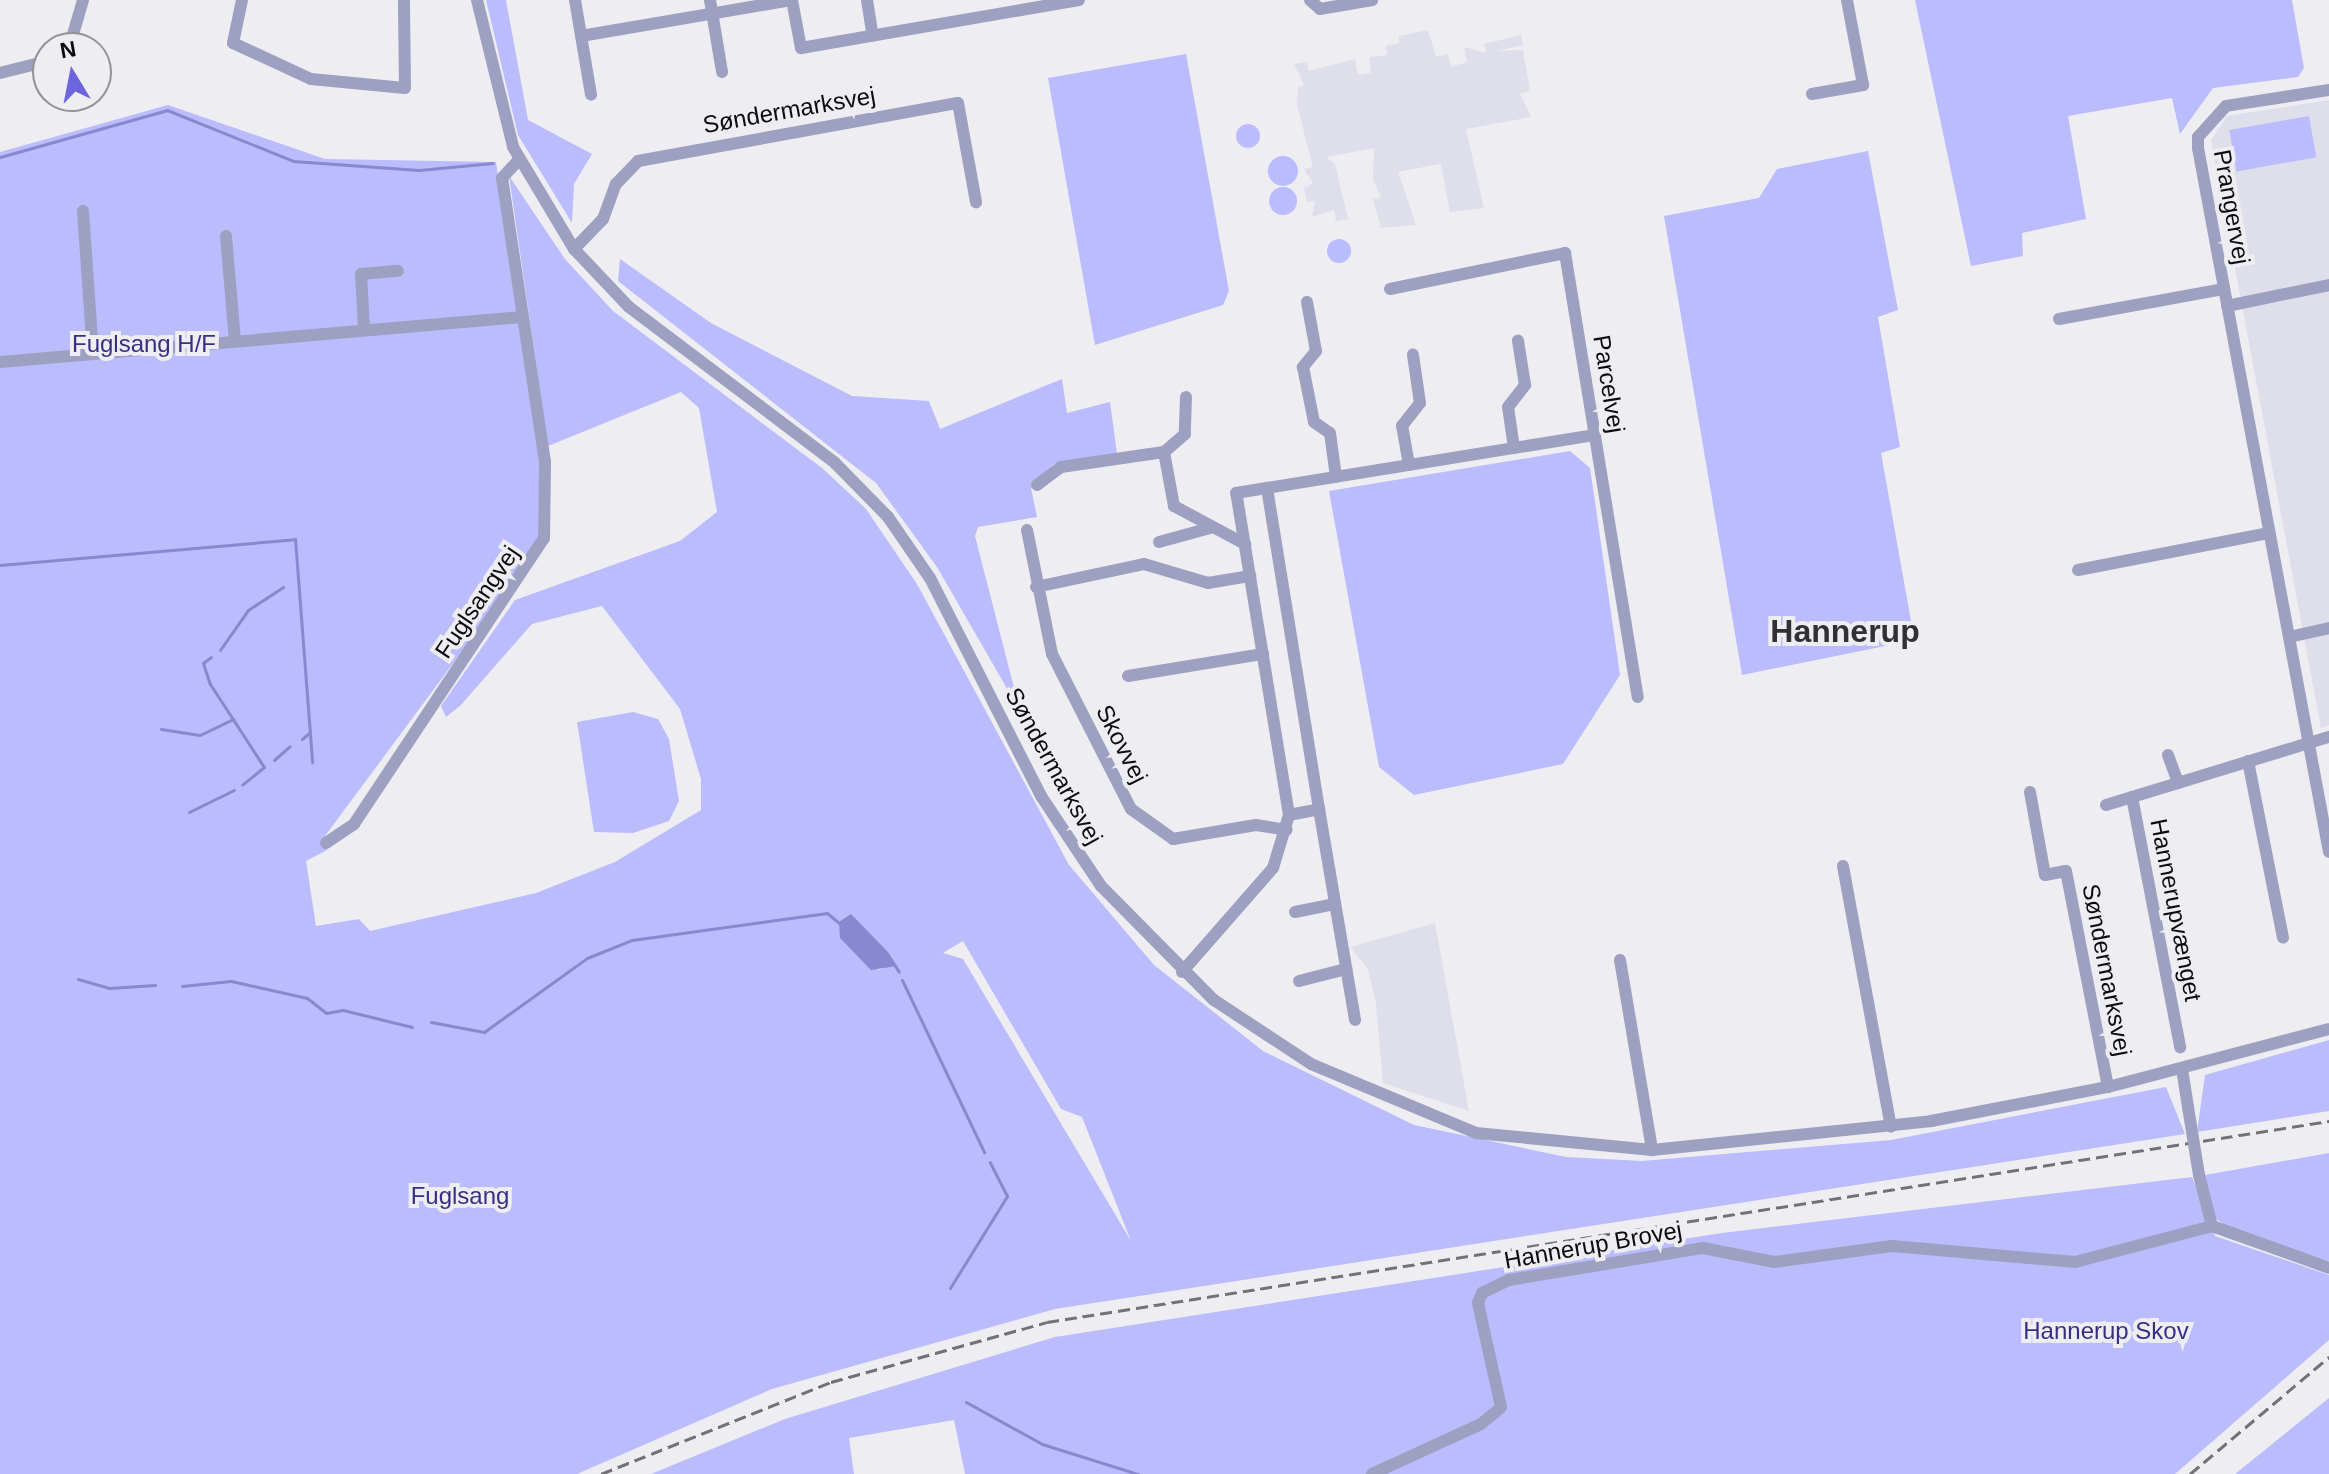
<!DOCTYPE html>
<html>
<head>
<meta charset="utf-8">
<style>
  body { margin:0 }
  #map { position:relative; width:2329px; height:1474px; overflow:hidden; background:#ededf2; font-family:Helvetica,sans-serif }
  div>[style] { position:absolute }
  [style*='--x'] { left:calc(var(--x)*1px); top:calc(var(--y)*1px); width:calc(var(--w)*1px); rotate:calc(var(--a)*1deg) }
  .built>* { inset:0; background:#dedfea }
  .green>* { inset:0; background:#babcfd; transform-origin:0 0 }
  .round { border-radius:50% }
  .water>* { inset:0; background:#8888d0 }
  .stream>* { height:3px; margin:-1.5px; padding:0 1.5px; transform-origin:1.5px; border-radius:1.5px; background:#8888d0 }
  .minor>* { height:12px; margin:-6px; padding:0 6px; transform-origin:6px; border-radius:6px; background:#9ea0c1 }
  .rail>* { height:3px; margin-top:-1.5px; transform-origin:0; background:repeating-linear-gradient(90deg,#727274 0 12px,transparent 0 18px) }
  .minor-bridge>* { height:12px; margin:-6px; padding:0 6px; transform-origin:6px; border-radius:6px; background:#9ea0c1 }
  span { translate:-50% -50%; white-space:nowrap; text-align:center; line-height:1.15; -webkit-text-stroke:8px #ededf2; paint-order:stroke }
  .street-label { font-size:24px; color:#0c0c0d }
  .park-label { font-size:24px; color:#382f83 }
  .district-label { font-size:32px; color:#303134; font-weight:700 }
  .north { position:absolute; left:32px; top:32px; width:80px; height:80px; box-sizing:border-box; background:#ededf2; border:2px solid #939396; border-radius:50%; rotate:350deg; font-size:22px; font-weight:700; line-height:32px; text-align:center; color:#0c0c0d }
  .north::after { content:''; display:block; margin:auto; width:28px; height:36px; background:#6d64de; clip-path:polygon(50% 0,100% 100%,50% 72%,0 100%) }
</style>
</head>
<body>
<div id="map">
  <div class="built">
    <div style="clip-path:polygon(1428px 30px,1436px 57px,1448px 54px,1451px 67px,1467px 62px,1464px 47px,1486px 53px,1484px 44px,1521px 35px,1523px 45px,1497px 51px,1523px 50px,1530px 91px,1520px 94px,1531px 117px,1466px 129px,1484px 208px,1450px 212px,1441px 164px,1413px 169px,1398px 172px,1416px 225px,1381px 228px,1373px 199px,1381px 197px,1373px 180px,1374px 148px,1326px 157px,1335px 164px,1348px 219px,1336px 221px,1334px 210px,1312px 217px,1315px 201px,1307px 202px,1304px 188px,1313px 183px,1304px 169px,1313px 167px,1297px 105px,1298px 87px,1304px 85px,1294px 64px,1307px 62px,1309px 71px,1355px 59px,1358px 75px,1371px 73px,1369px 57px,1387px 55px,1386px 46px,1399px 43px,1399px 36px)"></div>
    <div style="clip-path:polygon(2329px 100px,2329px 725px,2321px 728px,2211px 140px,2227px 116px)"></div>
    <div style="clip-path:polygon(1435px 923px,1469px 1111px,1383px 1083px,1376px 1004px,1368px 969px,1350px 947px)"></div>
  </div>
  <div class="green">
    <div style="clip-path:polygon(486px 0,506px 0,528px 120px,592px 154px,574px 184px,572px 223px,518px 135px)"></div>
    <div style="clip-path:polygon(1915px 0,2292px 0,2304px 68px,2298px 77px,2213px 88px,2180px 134px,2172px 98px,2068px 116px,2086px 219px,2022px 233px,2023px 256px,1971px 266px)"></div>
    <div style="clip-path:polygon(1186px 54px,1229px 291px,1223px 305px,1095px 345px,1048px 78px)"></div>
    <div style="clip-path:polygon(evenodd,168px 105px,325px 159px,496px 162px,540px 462px,538px 537px,529px 561px,325px 836px,327px 850px,306px 861px,316px 926px,359px 919px,370px 931px,536px 893px,615px 862px,701px 810px,701px 779px,680px 709px,602px 606px,532px 624px,460px 706px,446px 717px,441px 706px,515px 600px,680px 541px,717px 512px,699px 408px,681px 392px,548px 446px,509px 176px,565px 259px,613px 311px,822px 468px,866px 509px,917px 584px,1069px 865px,1154px 965px,1263px 1051px,1414px 1125px,1566px 1157px,1642px 1161px,1891px 1140px,2166px 1087px,2185px 1134px,1055px 1309px,772px 1389px,577px 1474px,0 1474px,0 152px,168px 105px,852px 914px,858px 925px,892px 964px,878px 970px,852px 914px,168px 105px,963px 941px,1061px 1109px,1082px 1117px,1131px 1241px,963px 959px,943px 953px,963px 941px)"></div>
    <div style="left:2309px;top:116px;width:42px;height:81px;rotate:80deg"></div>
    <div class="round" style="left:1236px;top:124px;width:24px;height:24px"></div>
    <div style="clip-path:polygon(1868px 151px,1898px 310px,1878px 317px,1900px 447px,1881px 453px,1911px 621px,1891px 626px,1895px 644px,1742px 675px,1664px 216px,1759px 198px,1777px 169px)"></div>
    <div class="round" style="left:1268px;top:156px;width:30px;height:30px"></div>
    <div class="round" style="left:1269px;top:187px;width:28px;height:28px"></div>
    <div class="round" style="left:1327px;top:239px;width:24px;height:24px"></div>
    <div style="clip-path:polygon(620px 259px,711px 323px,852px 396px,929px 401px,940px 429px,1062px 379px,1067px 413px,1110px 402px,1117px 454px,1054px 464px,1031px 488px,1037px 517px,978px 527px,975px 536px,1020px 711px,937px 567px,876px 483px,618px 281px)"></div>
    <div style="clip-path:polygon(1570px 451px,1590px 468px,1620px 675px,1563px 764px,1414px 795px,1379px 767px,1329px 491px)"></div>
    <div style="clip-path:polygon(633px 712px,658px 719px,669px 739px,679px 801px,669px 821px,633px 833px,594px 832px,577px 722px)"></div>
    <div style="clip-path:polygon(2329px 1040px,2329px 1111px,2197px 1132px,2205px 1075px)"></div>
    <div style="clip-path:polygon(2329px 1153px,2329px 1261px,2235px 1232px,2213px 1217px,2205px 1175px)"></div>
    <div style="clip-path:polygon(2192px 1177px,2215px 1236px,2329px 1275px,2329px 1340px,2175px 1474px,965px 1474px,954px 1420px,849px 1438px,854px 1474px,651px 1474px,785px 1419px,1055px 1337px,1722px 1233px)"></div>
    <div style="clip-path:polygon(2329px 1398px,2329px 1474px,2235px 1474px)"></div>
  </div>
  <div class="water">
    <div style="clip-path:polygon(851px 914px,888px 952px,897px 966px,871px 970px,840px 938px,839px 922px)"></div>
  </div>
  <div class="stream">
    <div style="--x:0;--y:157;--w:173;--a:-15.7"></div>
    <div style="--x:167;--y:110;--w:136;--a:22"></div>
    <div style="--x:293;--y:161;--w:126;--a:4.1"></div>
    <div style="--x:419;--y:170;--w:74;--a:-5.4"></div>
    <div style="--x:0;--y:565;--w:296;--a:-5"></div>
    <div style="--x:295;--y:539;--w:224;--a:85.6"></div>
    <div style="--x:220;--y:650;--w:49;--a:-55"></div>
    <div style="--x:248;--y:610;--w:42;--a:-33.3"></div>
    <div style="--x:211;--y:657;--w:10;--a:143"></div>
    <div style="--x:203;--y:663;--w:22;--a:72"></div>
    <div style="--x:210;--y:684;--w:99;--a:57"></div>
    <div style="--x:264;--y:767;--w:28;--a:141"></div>
    <div style="--x:161;--y:729;--w:39;--a:9"></div>
    <div style="--x:200;--y:735;--w:37;--a:-26"></div>
    <div style="--x:302;--y:739;--w:11;--a:-41"></div>
    <div style="--x:274;--y:760;--w:21;--a:-41"></div>
    <div style="--x:189;--y:812;--w:50;--a:-26.1"></div>
    <div style="--x:894;--y:964;--w:9;--a:58"></div>
    <div style="--x:78;--y:979;--w:32;--a:16"></div>
    <div style="--x:109;--y:988;--w:46;--a:-3.7"></div>
    <div style="--x:902;--y:980;--w:191;--a:64.5"></div>
    <div style="--x:182;--y:986;--w:49;--a:-5.8"></div>
    <div style="--x:231;--y:981;--w:78;--a:12.6"></div>
    <div style="--x:307;--y:998;--w:24;--a:38"></div>
    <div style="--x:326;--y:1013;--w:17;--a:-10"></div>
    <div style="--x:343;--y:1010;--w:71;--a:13.8"></div>
    <div style="--x:431;--y:1022;--w:54;--a:10.7"></div>
    <div style="--x:484;--y:1032;--w:127;--a:-35.7"></div>
    <div style="--x:587;--y:958;--w:48;--a:-21.8"></div>
    <div style="--x:632;--y:940;--w:197;--a:-7.9"></div>
    <div style="--x:827;--y:913;--w:17;--a:40"></div>
    <div style="--x:950;--y:1288;--w:108;--a:-58.2"></div>
    <div style="--x:1007;--y:1196;--w:38;--a:-117"></div>
    <div style="--x:966;--y:1402;--w:87;--a:28.9"></div>
    <div style="--x:1042;--y:1444;--w:101;--a:17.4"></div>
  </div>
  <div class="minor">
    <div style="--x:242;--y:0;--w:44;--a:101.8"></div>
    <div style="--x:233;--y:43;--w:86;--a:24.8"></div>
    <div style="--x:311;--y:79;--w:94;--a:5.5"></div>
    <div style="--x:405;--y:88;--w:88;--a:-90.7"></div>
    <div style="--x:477;--y:0;--w:151;--a:76.2"></div>
    <div style="--x:513;--y:147;--w:119;--a:59.1"></div>
    <div style="--x:574;--y:249;--w:80;--a:46.5"></div>
    <div style="--x:629;--y:307;--w:258;--a:37.1"></div>
    <div style="--x:835;--y:463;--w:76;--a:45.5"></div>
    <div style="--x:888;--y:517;--w:74;--a:55.5"></div>
    <div style="--x:930;--y:578;--w:245;--a:63"></div>
    <div style="--x:1041;--y:796;--w:108;--a:56.3"></div>
    <div style="--x:1101;--y:886;--w:161;--a:45.3"></div>
    <div style="--x:1214;--y:1000;--w:116;--a:33.4"></div>
    <div style="--x:1311;--y:1064;--w:179;--a:22.7"></div>
    <div style="--x:1476;--y:1133;--w:177;--a:5.5"></div>
    <div style="--x:1652;--y:1150;--w:281;--a:-5.9"></div>
    <div style="--x:1931;--y:1121;--w:180;--a:-10.9"></div>
    <div style="--x:2108;--y:1087;--w:228;--a:-14.7"></div>
    <div style="--x:575;--y:0;--w:96;--a:80.4"></div>
    <div style="--x:710;--y:0;--w:73;--a:80.5"></div>
    <div style="--x:792;--y:0;--w:49;--a:79.4"></div>
    <div style="--x:801;--y:48;--w:282;--a:-9.8"></div>
    <div style="--x:867;--y:0;--w:36;--a:81"></div>
    <div style="--x:1310;--y:0;--w:13;--a:42"></div>
    <div style="--x:1320;--y:9;--w:53;--a:-9.8"></div>
    <div style="--x:581;--y:36;--w:213;--a:-9.7"></div>
    <div style="--x:69;--y:48;--w:50;--a:-73.7"></div>
    <div style="--x:0;--y:73;--w:49;--a:-14"></div>
    <div style="--x:2329;--y:90;--w:104;--a:171.2"></div>
    <div style="--x:2226;--y:106;--w:42;--a:132.1"></div>
    <div style="--x:2198;--y:137;--w:11;--a:90"></div>
    <div style="--x:2198;--y:148;--w:716;--a:79.46"></div>
    <div style="--x:1812;--y:94;--w:52;--a:-10"></div>
    <div style="--x:1863;--y:85;--w:86;--a:-100.7"></div>
    <div style="--x:83;--y:211;--w:143;--a:86"></div>
    <div style="--x:226;--y:236;--w:105;--a:85.1"></div>
    <div style="--x:574;--y:249;--w:42;--a:-46"></div>
    <div style="--x:603;--y:219;--w:37;--a:-70"></div>
    <div style="--x:616;--y:184;--w:32;--a:-46"></div>
    <div style="--x:638;--y:161;--w:325;--a:-10.3"></div>
    <div style="--x:958;--y:103;--w:101;--a:79.7"></div>
    <div style="--x:1390;--y:289;--w:179;--a:-11.6"></div>
    <div style="--x:1565;--y:253;--w:450;--a:80.7"></div>
    <div style="--x:1307;--y:302;--w:50;--a:79.6"></div>
    <div style="--x:1316;--y:351;--w:21;--a:129"></div>
    <div style="--x:1303;--y:367;--w:56;--a:78.7"></div>
    <div style="--x:1314;--y:422;--w:19;--a:35"></div>
    <div style="--x:1330;--y:433;--w:44;--a:82.2"></div>
    <div style="--x:2227;--y:306;--w:104;--a:-11.6"></div>
    <div style="--x:2059;--y:319;--w:168;--a:-10.3"></div>
    <div style="--x:364;--y:330;--w:56;--a:-93.1"></div>
    <div style="--x:361;--y:274;--w:37;--a:-5"></div>
    <div style="--x:0;--y:362;--w:525;--a:-4.92"></div>
    <div style="--x:1186;--y:397;--w:37;--a:92"></div>
    <div style="--x:1185;--y:434;--w:28;--a:139"></div>
    <div style="--x:1164;--y:452;--w:55;--a:79.5"></div>
    <div style="--x:1174;--y:506;--w:81;--a:28.2"></div>
    <div style="--x:1514;--y:448;--w:41;--a:-98.3"></div>
    <div style="--x:1508;--y:407;--w:28;--a:-52"></div>
    <div style="--x:1525;--y:385;--w:45;--a:-99"></div>
    <div style="--x:1409;--y:465;--w:40;--a:-100"></div>
    <div style="--x:1402;--y:426;--w:29;--a:-52"></div>
    <div style="--x:1420;--y:403;--w:49;--a:-98.3"></div>
    <div style="--x:1037;--y:485;--w:30;--a:-37"></div>
    <div style="--x:1061;--y:467;--w:104;--a:-8.3"></div>
    <div style="--x:1267;--y:488;--w:325;--a:80.8"></div>
    <div style="--x:1027;--y:530;--w:126;--a:78.6"></div>
    <div style="--x:1052;--y:654;--w:174;--a:63"></div>
    <div style="--x:1131;--y:809;--w:52;--a:35.5"></div>
    <div style="--x:1173;--y:839;--w:84;--a:-9.6"></div>
    <div style="--x:1256;--y:825;--w:31;--a:9"></div>
    <div style="--x:1159;--y:542;--w:53;--a:-15.4"></div>
    <div style="--x:2078;--y:570;--w:195;--a:-11"></div>
    <div style="--x:1036;--y:587;--w:110;--a:-12"></div>
    <div style="--x:1144;--y:564;--w:67;--a:16.5"></div>
    <div style="--x:1208;--y:583;--w:43;--a:-9.5"></div>
    <div style="--x:2289;--y:637;--w:41;--a:-12.7"></div>
    <div style="--x:1128;--y:676;--w:137;--a:-9.3"></div>
    <div style="--x:2168;--y:755;--w:30;--a:70"></div>
    <div style="--x:2248;--y:761;--w:180;--a:78.8"></div>
    <div style="--x:2030;--y:792;--w:84;--a:79.8"></div>
    <div style="--x:2045;--y:875;--w:21;--a:-11"></div>
    <div style="--x:2066;--y:871;--w:220;--a:79"></div>
    <div style="--x:2132;--y:797;--w:255;--a:79.1"></div>
    <div style="--x:2106;--y:805;--w:233;--a:-17"></div>
    <div style="--x:1289;--y:815;--w:31;--a:-11"></div>
    <div style="--x:1319;--y:809;--w:214;--a:80.3"></div>
    <div style="--x:326;--y:843;--w:34;--a:-34"></div>
    <div style="--x:354;--y:824;--w:343;--a:-56.4"></div>
    <div style="--x:544;--y:538;--w:76;--a:-89.2"></div>
    <div style="--x:545;--y:462;--w:287;--a:-98.6"></div>
    <div style="--x:502;--y:178;--w:23;--a:-47"></div>
    <div style="--x:1843;--y:866;--w:265;--a:79.6"></div>
    <div style="--x:1295;--y:912;--w:41;--a:-11.3"></div>
    <div style="--x:1620;--y:960;--w:193;--a:80.4"></div>
    <div style="--x:1182;--y:972;--w:138;--a:-48.8"></div>
    <div style="--x:1273;--y:868;--w:55;--a:-73.2"></div>
    <div style="--x:1289;--y:815;--w:326;--a:-99.3"></div>
    <div style="--x:1236;--y:493;--w:364;--a:-9.2"></div>
    <div style="--x:1299;--y:981;--w:49;--a:-14.3"></div>
    <div style="--x:2182;--y:1069;--w:38;--a:81"></div>
    <div style="--x:2199;--y:1175;--w:53;--a:75.7"></div>
    <div style="--x:2212;--y:1226;--w:124;--a:19.7"></div>
    <div style="--x:1372;--y:1474;--w:120;--a:-24.6"></div>
    <div style="--x:1481;--y:1424;--w:26;--a:-40"></div>
    <div style="--x:1501;--y:1407;--w:107;--a:-102.5"></div>
    <div style="--x:1478;--y:1303;--w:11;--a:-68"></div>
    <div style="--x:1482;--y:1293;--w:30;--a:-26"></div>
    <div style="--x:1509;--y:1280;--w:197;--a:-9.4"></div>
    <div style="--x:1703;--y:1248;--w:72;--a:11.2"></div>
    <div style="--x:1774;--y:1262;--w:119;--a:-7.7"></div>
    <div style="--x:1892;--y:1246;--w:184;--a:5"></div>
    <div style="--x:2075;--y:1262;--w:142;--a:-14.7"></div>
  </div>
  <div class="rail">
    <div style="--x:601;--y:1474;--w:248;--a:-21.8"></div>
    <div style="--x:831;--y:1382;--w:224;--a:-15.5"></div>
    <div style="--x:1047;--y:1322;--w:1298;--a:-8.91"></div>
    <div style="--x:2190;--y:1474;--w:182;--a:-40.1"></div>
  </div>
  <div class="minor-bridge">
    <div style="--x:2188;--y:1107;--w:69;--a:80.8"></div>
  </div>
  <div class="street-label">
    <span style="left:789px;top:110px;rotate:-10deg">Søndermarksvej</span>
    <span style="left:2232px;top:207px;rotate:80deg">Prangervej</span>
    <span style="left:1609px;top:384px;rotate:81deg">Parcelvej</span>
    <span style="left:477px;top:602px;rotate:-56deg">Fuglsangvej</span>
    <span style="left:1122px;top:744px;rotate:63deg">Skovvej</span>
    <span style="left:1054px;top:766px;rotate:61deg">Søndermarksvej</span>
    <span style="left:2176px;top:910px;rotate:79deg">Hannerupvænget</span>
    <span style="left:2107px;top:970px;rotate:79deg">Søndermarksvej</span>
    <span style="left:1593px;top:1245px;rotate:-10deg">Hannerup Brovej</span>
  </div>
  <div class="park-label">
    <span style="left:144px;top:344px">Fuglsang H/F</span>
    <span style="left:460px;top:1196px">Fuglsang</span>
    <span style="left:2106px;top:1331px">Hannerup Skov</span>
  </div>
  <div class="district-label">
    <span style="left:1845px;top:631px">Hannerup</span>
  </div>
  <div class="north">N</div>
</div>
</body>
</html>
